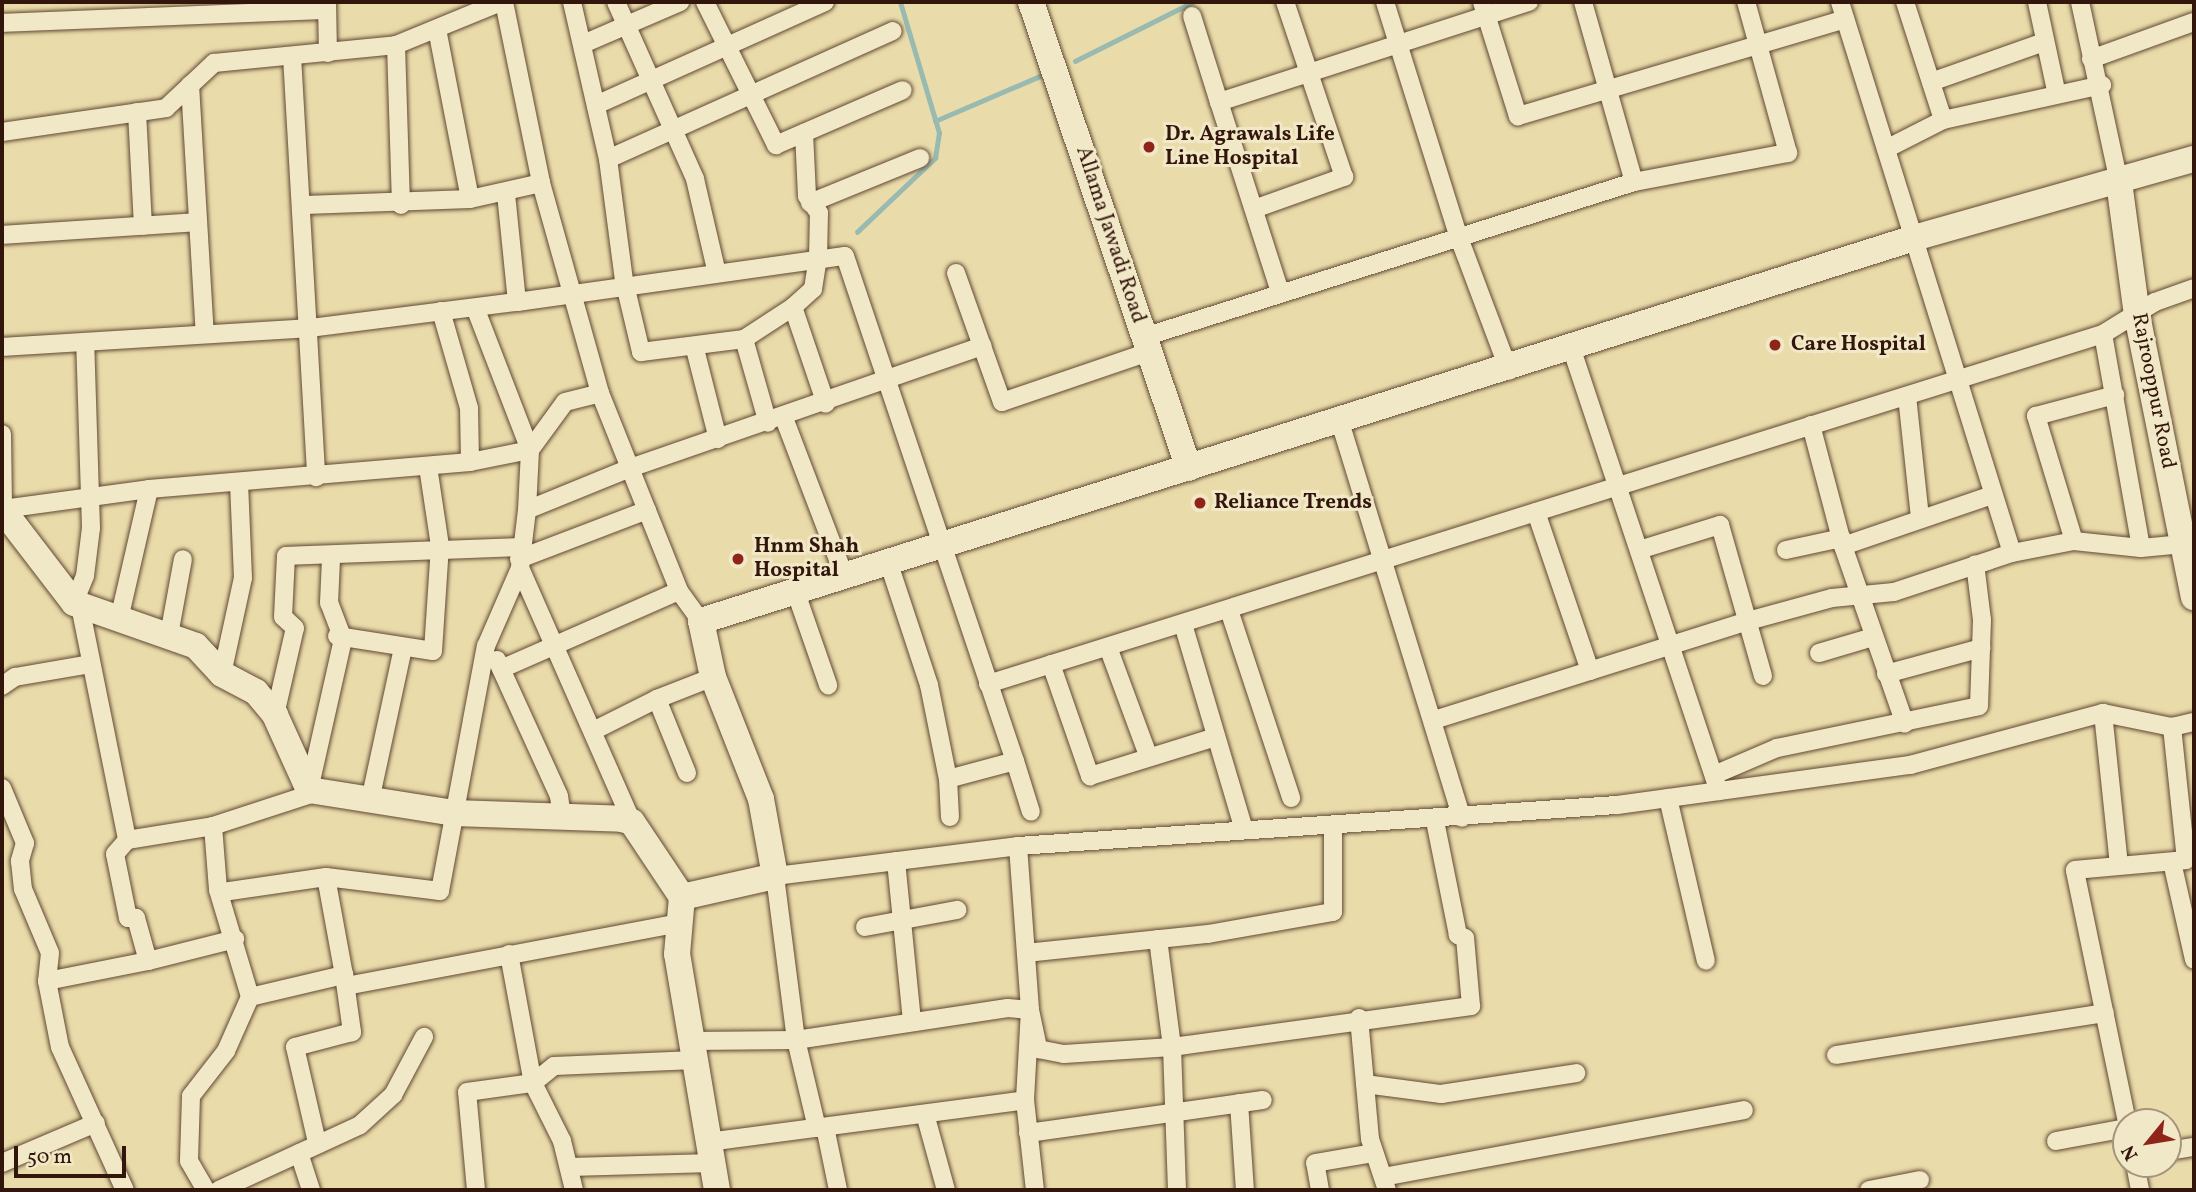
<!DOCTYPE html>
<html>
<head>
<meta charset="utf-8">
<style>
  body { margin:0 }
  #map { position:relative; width:2196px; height:1192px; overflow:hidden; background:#eadcaa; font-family:Vollkorn,serif }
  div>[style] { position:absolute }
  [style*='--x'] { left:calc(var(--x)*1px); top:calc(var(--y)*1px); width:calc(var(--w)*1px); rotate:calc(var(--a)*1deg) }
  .stream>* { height:4.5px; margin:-2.25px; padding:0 2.25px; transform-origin:2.25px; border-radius:2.25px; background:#99bab0 }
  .roads { filter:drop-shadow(0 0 2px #614833) drop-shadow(0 0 2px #614833) }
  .street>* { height:18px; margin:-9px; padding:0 9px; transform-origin:9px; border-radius:9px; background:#f1e8c8 }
  .secondary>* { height:26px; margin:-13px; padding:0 13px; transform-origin:13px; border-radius:13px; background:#f1e8c8 }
  .dots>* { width:19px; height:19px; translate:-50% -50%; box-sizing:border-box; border:4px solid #f1e8c8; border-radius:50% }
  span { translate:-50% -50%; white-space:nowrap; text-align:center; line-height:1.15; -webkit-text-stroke:6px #f1e8c8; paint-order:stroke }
  .poi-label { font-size:21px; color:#33160b; font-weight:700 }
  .left { translate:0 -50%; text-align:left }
  .street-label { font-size:21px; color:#33160b }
  .frame { position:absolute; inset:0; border:4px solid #33160b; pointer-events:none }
  .north { position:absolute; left:2112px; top:1108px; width:70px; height:70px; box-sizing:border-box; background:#f1e8c8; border:2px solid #a5947c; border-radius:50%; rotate:240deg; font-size:19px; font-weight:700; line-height:28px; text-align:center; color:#33160b }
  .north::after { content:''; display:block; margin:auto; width:24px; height:32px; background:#8f2418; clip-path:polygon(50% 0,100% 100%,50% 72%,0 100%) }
  .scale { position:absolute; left:14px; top:1146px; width:112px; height:32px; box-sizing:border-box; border:4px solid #33160b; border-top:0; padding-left:9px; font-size:21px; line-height:24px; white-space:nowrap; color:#33160b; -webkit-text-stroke:5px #f1e8c8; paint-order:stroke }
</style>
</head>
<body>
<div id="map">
  <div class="stream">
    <div style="--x:1075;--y:61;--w:132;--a:-26.6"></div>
    <div style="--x:935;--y:121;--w:114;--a:-23.2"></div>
    <div style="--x:857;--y:232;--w:108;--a:-43.5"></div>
    <div style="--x:935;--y:158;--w:25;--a:-81"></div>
    <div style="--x:939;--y:133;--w:137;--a:-106.6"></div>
  </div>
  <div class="roads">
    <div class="street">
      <div style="--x:327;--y:2;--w:51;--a:88.9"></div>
      <div style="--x:504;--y:2;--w:185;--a:78.4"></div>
      <div style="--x:541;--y:183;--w:218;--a:74.3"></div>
      <div style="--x:600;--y:393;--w:213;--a:68.2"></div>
      <div style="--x:679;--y:591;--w:37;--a:54"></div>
      <div style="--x:572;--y:2;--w:161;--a:77.1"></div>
      <div style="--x:608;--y:159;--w:131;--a:82.5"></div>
      <div style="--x:616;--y:2;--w:194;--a:65.9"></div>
      <div style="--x:695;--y:179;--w:92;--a:76.9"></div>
      <div style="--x:705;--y:2;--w:160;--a:63.6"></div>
      <div style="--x:776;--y:145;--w:138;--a:-23.4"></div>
      <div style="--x:1385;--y:2;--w:244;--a:72.6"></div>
      <div style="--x:1458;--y:235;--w:145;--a:69.4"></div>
      <div style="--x:1482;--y:2;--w:120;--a:72.5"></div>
      <div style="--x:1518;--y:116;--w:341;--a:-16.5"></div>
      <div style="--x:1583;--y:2;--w:187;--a:74.2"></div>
      <div style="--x:1840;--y:2;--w:577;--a:72.66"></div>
      <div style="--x:1905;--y:2;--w:124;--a:72.1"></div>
      <div style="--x:2037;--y:2;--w:91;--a:77.9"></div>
      <div style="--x:2080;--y:2;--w:184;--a:77.8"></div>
      <div style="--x:1192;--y:16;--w:90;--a:72.6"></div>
      <div style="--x:2;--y:23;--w:325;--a:-2.3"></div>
      <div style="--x:437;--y:29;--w:173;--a:79"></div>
      <div style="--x:583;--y:44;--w:106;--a:-23.4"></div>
      <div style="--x:396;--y:45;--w:160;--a:88.2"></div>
      <div style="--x:292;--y:56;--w:422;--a:86.7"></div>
      <div style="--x:2091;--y:59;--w:109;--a:-19.8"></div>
      <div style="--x:1931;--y:82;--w:120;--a:-19.5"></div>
      <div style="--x:190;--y:85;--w:249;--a:86.6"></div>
      <div style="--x:596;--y:105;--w:251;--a:-24.2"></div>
      <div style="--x:137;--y:112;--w:114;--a:87"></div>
      <div style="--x:2;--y:132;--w:166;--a:-8.3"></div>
      <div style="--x:166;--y:108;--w:66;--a:-43.2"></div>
      <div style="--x:214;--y:63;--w:183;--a:-5.6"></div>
      <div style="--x:396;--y:45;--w:113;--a:-22.3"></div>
      <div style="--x:1886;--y:149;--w:64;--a:-27"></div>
      <div style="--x:1943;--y:120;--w:163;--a:-12.4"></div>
      <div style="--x:608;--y:159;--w:312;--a:-24.2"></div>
      <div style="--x:810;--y:203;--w:119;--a:-22.2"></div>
      <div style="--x:305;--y:205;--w:165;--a:-2.1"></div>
      <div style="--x:470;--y:199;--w:73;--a:-12.7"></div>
      <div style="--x:1254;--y:209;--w:96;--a:-19.6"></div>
      <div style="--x:1344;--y:177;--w:185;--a:-108.6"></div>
      <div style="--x:2;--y:235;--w:196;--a:-3.8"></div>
      <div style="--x:956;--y:273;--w:137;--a:70.4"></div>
      <div style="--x:1002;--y:402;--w:155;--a:-18.8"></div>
      <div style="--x:626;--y:289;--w:65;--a:76.6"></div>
      <div style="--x:641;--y:352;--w:104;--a:-7.2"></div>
      <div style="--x:744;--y:339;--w:59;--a:-33.1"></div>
      <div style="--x:793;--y:307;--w:102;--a:71.2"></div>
      <div style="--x:1280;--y:292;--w:200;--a:-107.8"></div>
      <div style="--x:1219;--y:102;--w:326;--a:-17.9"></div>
      <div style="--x:517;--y:302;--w:331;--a:-8"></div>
      <div style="--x:845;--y:256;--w:533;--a:71.4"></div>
      <div style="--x:1015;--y:761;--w:69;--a:165"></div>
      <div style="--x:948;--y:779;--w:38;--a:87"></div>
      <div style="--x:793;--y:307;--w:27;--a:-42"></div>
      <div style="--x:813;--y:289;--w:30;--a:-81"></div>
      <div style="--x:818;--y:259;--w:46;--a:-88.8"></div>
      <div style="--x:819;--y:213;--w:21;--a:-125"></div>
      <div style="--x:807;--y:196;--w:63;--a:-92.7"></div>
      <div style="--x:441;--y:311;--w:101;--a:73.9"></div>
      <div style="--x:469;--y:408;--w:54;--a:88.9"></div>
      <div style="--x:2103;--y:334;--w:217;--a:79.9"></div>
      <div style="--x:1144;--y:337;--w:514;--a:-17.55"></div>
      <div style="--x:1634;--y:182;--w:157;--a:-10.7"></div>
      <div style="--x:1788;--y:153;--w:157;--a:-105.5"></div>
      <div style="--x:744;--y:339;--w:87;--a:74.1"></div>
      <div style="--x:2;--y:347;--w:309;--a:-3.5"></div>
      <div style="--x:310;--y:328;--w:209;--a:-7.2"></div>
      <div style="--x:517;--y:302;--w:110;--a:-95.8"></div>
      <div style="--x:695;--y:349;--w:93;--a:75.7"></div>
      <div style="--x:1572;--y:350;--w:465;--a:71.6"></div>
      <div style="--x:1907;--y:396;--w:123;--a:83.9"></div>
      <div style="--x:784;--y:418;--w:168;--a:69.1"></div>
      <div style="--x:1340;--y:422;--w:414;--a:72.9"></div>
      <div style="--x:1811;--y:425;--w:125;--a:75.2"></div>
      <div style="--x:1843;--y:546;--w:188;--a:70.8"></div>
      <div style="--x:2;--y:434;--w:75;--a:89.2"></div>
      <div style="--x:3;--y:509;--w:147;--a:-7.8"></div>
      <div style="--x:149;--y:489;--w:322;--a:-4.8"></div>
      <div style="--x:470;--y:462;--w:61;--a:-11.3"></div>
      <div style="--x:530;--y:450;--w:59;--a:-53.9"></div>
      <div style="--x:565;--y:402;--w:36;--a:-14"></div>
      <div style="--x:527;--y:510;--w:111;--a:-22.2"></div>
      <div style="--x:630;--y:468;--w:373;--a:-19.1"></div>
      <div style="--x:1536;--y:512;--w:168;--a:71.2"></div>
      <div style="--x:2074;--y:541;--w:131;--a:-106.9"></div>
      <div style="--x:2036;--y:416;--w:82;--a:-14.9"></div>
      <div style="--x:1843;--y:546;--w:157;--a:-18.9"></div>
      <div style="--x:1639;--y:550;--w:85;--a:-17.2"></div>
      <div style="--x:1720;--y:525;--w:157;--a:74.1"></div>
      <div style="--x:1786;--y:550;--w:57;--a:-12.1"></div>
      <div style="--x:519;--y:559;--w:137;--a:-20.9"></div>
      <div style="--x:888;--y:561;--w:131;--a:71.7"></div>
      <div style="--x:929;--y:685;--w:96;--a:78.6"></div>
      <div style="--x:520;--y:568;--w:278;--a:66.2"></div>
      <div style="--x:795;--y:590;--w:101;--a:70.8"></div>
      <div style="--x:74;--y:603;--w:29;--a:-68"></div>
      <div style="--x:85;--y:576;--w:48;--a:-82.9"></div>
      <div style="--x:91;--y:528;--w:186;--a:-91.8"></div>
      <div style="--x:80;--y:606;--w:239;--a:78.6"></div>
      <div style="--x:127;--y:840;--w:87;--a:-9.2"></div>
      <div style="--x:213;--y:826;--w:64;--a:85.5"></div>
      <div style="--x:218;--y:890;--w:112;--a:73.3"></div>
      <div style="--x:250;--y:997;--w:59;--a:114"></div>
      <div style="--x:226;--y:1051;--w:57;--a:127.9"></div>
      <div style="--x:191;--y:1096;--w:65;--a:91.8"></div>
      <div style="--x:189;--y:1161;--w:34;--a:60"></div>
      <div style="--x:1229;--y:610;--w:198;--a:71.7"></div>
      <div style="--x:120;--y:615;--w:129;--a:-77"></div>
      <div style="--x:1183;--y:624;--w:215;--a:73.5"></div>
      <div style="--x:169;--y:635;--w:77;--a:-79.6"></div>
      <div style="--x:337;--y:636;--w:97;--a:8.9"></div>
      <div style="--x:433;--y:651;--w:105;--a:-86.2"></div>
      <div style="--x:440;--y:546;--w:80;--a:-98.6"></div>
      <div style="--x:1108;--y:647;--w:115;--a:69.7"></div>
      <div style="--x:1819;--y:653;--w:56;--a:-16.5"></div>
      <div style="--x:497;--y:660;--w:149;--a:65.5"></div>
      <div style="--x:559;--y:796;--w:21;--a:82"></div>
      <div style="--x:1051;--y:664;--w:119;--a:70.8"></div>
      <div style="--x:1090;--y:776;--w:132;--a:-17.2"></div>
      <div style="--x:501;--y:669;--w:194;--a:-23.7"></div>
      <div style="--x:222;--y:674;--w:98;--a:-77.7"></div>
      <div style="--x:243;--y:578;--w:95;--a:-92.4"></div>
      <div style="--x:1886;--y:674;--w:99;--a:-15.2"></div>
      <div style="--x:988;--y:684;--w:1169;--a:-17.43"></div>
      <div style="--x:2103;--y:334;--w:61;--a:-31.6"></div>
      <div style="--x:2155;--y:302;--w:41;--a:-19.7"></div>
      <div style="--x:2;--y:686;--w:16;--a:-35"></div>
      <div style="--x:15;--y:677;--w:76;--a:-9.8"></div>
      <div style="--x:2103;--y:713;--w:153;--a:84"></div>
      <div style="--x:275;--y:715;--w:89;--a:-77.1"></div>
      <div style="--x:295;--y:628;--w:16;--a:-137"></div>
      <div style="--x:283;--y:617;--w:61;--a:-87.2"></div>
      <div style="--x:286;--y:556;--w:233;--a:-2.2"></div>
      <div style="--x:1434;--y:720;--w:329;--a:-17.5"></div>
      <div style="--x:1748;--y:621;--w:87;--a:-15.3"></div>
      <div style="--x:1832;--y:598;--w:62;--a:-5.5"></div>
      <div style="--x:1894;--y:592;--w:124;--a:-18.3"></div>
      <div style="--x:2012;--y:553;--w:63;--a:-11"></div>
      <div style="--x:2074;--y:541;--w:67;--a:6"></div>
      <div style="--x:2141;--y:548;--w:53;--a:-5.4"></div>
      <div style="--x:593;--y:731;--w:72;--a:-26.6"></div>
      <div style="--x:1015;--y:761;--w:53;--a:72.6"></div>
      <div style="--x:687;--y:773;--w:80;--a:-112.1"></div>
      <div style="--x:657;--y:699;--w:60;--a:-21.4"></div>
      <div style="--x:1714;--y:775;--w:69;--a:-23.2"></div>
      <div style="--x:1777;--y:748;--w:206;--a:-11.7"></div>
      <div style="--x:1979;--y:706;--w:86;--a:-88"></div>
      <div style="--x:1982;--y:620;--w:56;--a:-97.1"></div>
      <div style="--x:2;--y:788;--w:60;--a:67.3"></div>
      <div style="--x:25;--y:843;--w:19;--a:106"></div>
      <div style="--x:20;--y:861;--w:28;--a:84"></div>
      <div style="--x:23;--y:889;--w:69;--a:67.1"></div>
      <div style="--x:50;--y:953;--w:28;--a:96"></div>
      <div style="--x:47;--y:981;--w:67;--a:78.9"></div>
      <div style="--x:60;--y:1047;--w:157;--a:65.6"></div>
      <div style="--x:309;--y:790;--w:155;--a:-77.3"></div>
      <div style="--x:343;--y:639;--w:39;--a:-111"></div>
      <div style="--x:329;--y:603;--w:44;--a:-87.4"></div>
      <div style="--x:371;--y:796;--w:151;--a:-77.8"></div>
      <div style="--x:1668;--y:798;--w:167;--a:76.9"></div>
      <div style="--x:213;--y:826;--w:109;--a:-18.1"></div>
      <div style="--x:1018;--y:846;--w:164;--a:85.8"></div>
      <div style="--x:1030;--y:1010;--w:90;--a:93.2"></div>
      <div style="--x:1025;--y:1100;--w:91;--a:83.7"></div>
      <div style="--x:896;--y:861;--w:160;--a:84.3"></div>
      <div style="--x:2172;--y:862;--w:100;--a:77.3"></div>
      <div style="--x:326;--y:877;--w:100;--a:79.6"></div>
      <div style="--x:223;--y:892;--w:104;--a:-8.3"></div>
      <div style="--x:326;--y:877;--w:115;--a:7"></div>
      <div style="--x:440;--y:891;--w:249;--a:-79.4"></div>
      <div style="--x:486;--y:646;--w:85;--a:-66.4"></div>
      <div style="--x:520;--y:568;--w:58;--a:-83.1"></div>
      <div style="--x:527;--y:510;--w:60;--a:-87.1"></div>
      <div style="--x:530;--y:450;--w:150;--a:-111.1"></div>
      <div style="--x:865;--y:927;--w:94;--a:-10.5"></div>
      <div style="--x:1158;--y:939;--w:109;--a:82.6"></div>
      <div style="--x:1172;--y:1047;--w:143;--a:88"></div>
      <div style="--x:1026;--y:953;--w:183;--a:-6"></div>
      <div style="--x:1208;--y:934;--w:127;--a:-10"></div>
      <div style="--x:1333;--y:912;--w:87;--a:-90"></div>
      <div style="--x:509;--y:954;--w:131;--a:79.5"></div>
      <div style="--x:533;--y:1083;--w:65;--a:63.4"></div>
      <div style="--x:562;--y:1141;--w:50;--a:76.2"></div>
      <div style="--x:148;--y:961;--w:90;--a:-14.2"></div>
      <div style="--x:47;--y:981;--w:103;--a:-11.2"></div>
      <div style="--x:148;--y:961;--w:45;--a:-105.6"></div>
      <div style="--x:136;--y:918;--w:8;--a:180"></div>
      <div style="--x:128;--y:918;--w:65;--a:-101.5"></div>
      <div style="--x:115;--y:854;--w:18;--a:-49"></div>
      <div style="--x:346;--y:986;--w:339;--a:-10.7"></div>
      <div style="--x:250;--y:997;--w:97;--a:-13.2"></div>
      <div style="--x:344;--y:975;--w:58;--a:82"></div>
      <div style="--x:352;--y:1032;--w:59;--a:165.3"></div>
      <div style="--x:295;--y:1047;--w:98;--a:77"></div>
      <div style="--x:1359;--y:1018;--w:121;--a:84.8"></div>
      <div style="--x:1370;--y:1139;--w:54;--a:71.6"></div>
      <div style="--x:692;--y:1041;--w:104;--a:-0.6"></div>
      <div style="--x:796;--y:1040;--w:214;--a:-8.6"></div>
      <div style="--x:1008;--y:1008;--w:22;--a:5"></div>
      <div style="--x:1030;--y:1010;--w:40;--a:78"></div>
      <div style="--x:1038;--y:1049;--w:26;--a:11"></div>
      <div style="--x:1064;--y:1054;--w:108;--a:-3.7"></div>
      <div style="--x:1172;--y:1047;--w:302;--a:-7.8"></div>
      <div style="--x:1471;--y:1006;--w:68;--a:-95"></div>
      <div style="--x:1465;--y:938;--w:8;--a:-157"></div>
      <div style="--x:1458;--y:935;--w:116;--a:-101.4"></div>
      <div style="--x:1836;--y:1055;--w:272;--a:-8.9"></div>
      <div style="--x:1365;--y:1084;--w:77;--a:7.5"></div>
      <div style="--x:1441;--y:1094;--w:137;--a:-8.8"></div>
      <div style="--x:1239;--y:1103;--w:87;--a:86.1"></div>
      <div style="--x:925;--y:1114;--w:79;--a:74.6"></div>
      <div style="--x:2127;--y:1122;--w:257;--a:-101.7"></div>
      <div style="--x:2075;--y:870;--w:111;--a:-5.1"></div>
      <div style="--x:2186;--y:860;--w:134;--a:-96"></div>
      <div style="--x:825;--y:1127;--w:64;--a:78.3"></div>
      <div style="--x:817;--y:1128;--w:90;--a:-103.4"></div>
      <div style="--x:796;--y:1040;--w:165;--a:-97.3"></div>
      <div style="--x:775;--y:876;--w:245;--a:-7"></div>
      <div style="--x:1018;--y:846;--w:600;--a:-3.92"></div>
      <div style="--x:1617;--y:805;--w:296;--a:-7.8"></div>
      <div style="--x:1910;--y:765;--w:200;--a:-15.1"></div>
      <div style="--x:2103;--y:713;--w:70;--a:11.5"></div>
      <div style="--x:2172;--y:727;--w:23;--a:-13"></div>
      <div style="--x:1028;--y:1133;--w:237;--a:-8"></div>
      <div style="--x:2056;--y:1141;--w:71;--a:-10.5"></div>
      <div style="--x:708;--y:1142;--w:320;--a:-7.5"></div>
      <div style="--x:2168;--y:1151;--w:26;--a:-9"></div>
      <div style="--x:299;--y:1153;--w:39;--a:72"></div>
      <div style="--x:2;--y:1163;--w:102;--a:-23.1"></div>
      <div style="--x:2135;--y:1164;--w:26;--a:79"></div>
      <div style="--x:570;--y:1167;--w:142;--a:-1.6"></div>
      <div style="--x:1383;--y:1177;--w:367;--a:-10.5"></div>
      <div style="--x:219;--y:1190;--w:155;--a:-24.7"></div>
      <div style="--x:360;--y:1125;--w:45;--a:-42.3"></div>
      <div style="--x:393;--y:1095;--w:66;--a:-61.9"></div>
      <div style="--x:476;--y:1190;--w:98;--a:-95.2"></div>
      <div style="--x:467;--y:1092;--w:67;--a:-7.8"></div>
      <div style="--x:533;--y:1083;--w:27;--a:-39"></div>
      <div style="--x:554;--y:1066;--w:141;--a:-2.4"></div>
      <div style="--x:1320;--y:1190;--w:27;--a:-100"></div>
      <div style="--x:1315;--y:1163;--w:60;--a:-9.6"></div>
      <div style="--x:1869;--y:1190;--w:52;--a:-11.1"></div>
    </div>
    <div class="secondary">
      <div style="--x:1031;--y:2;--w:492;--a:71.3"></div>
      <div style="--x:2119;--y:182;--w:134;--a:82.3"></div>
      <div style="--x:2137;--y:315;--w:288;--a:78.6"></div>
      <div style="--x:2;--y:509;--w:118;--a:52.5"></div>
      <div style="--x:74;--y:603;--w:129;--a:19.4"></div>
      <div style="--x:196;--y:646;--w:38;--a:47"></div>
      <div style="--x:222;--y:674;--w:38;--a:28"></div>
      <div style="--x:256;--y:692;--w:30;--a:50"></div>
      <div style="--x:275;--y:715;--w:82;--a:65.6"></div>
      <div style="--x:309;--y:790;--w:147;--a:9"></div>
      <div style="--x:454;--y:813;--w:168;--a:2"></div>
      <div style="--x:622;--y:819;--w:10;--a:17"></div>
      <div style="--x:632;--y:822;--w:90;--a:56.3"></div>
      <div style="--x:717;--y:1190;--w:239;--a:-99.6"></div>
      <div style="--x:677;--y:954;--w:57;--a:-85"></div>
      <div style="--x:682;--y:897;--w:95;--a:-12.7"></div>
      <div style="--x:775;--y:876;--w:78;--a:-100.3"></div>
      <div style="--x:761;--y:799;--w:131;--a:-111.5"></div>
      <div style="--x:713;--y:677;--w:57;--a:-102.1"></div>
      <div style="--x:701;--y:621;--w:1272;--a:-17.52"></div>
      <div style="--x:1914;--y:238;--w:291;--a:-15.8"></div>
    </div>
  </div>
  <div class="dots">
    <div style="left:1149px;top:147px;background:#8f2418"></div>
    <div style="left:1775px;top:345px;background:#8f2418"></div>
    <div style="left:1200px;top:503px;background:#8f2418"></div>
    <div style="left:738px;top:559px;background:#8f2418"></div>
  </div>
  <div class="poi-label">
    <span class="left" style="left:1165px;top:147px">Dr. Agrawals Life<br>Line Hospital</span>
    <span class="left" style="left:1791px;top:345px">Care Hospital</span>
    <span class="left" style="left:1214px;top:503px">Reliance Trends</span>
    <span class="left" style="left:754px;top:559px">Hnm Shah<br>Hospital</span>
  </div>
  <div class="street-label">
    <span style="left:1110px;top:235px;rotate:72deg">Allama Jawadi Road</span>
    <span style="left:2153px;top:391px;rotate:79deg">Rajrooppur Road</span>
  </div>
  <div class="frame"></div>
  <div class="north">N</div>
  <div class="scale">50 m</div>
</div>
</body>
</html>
